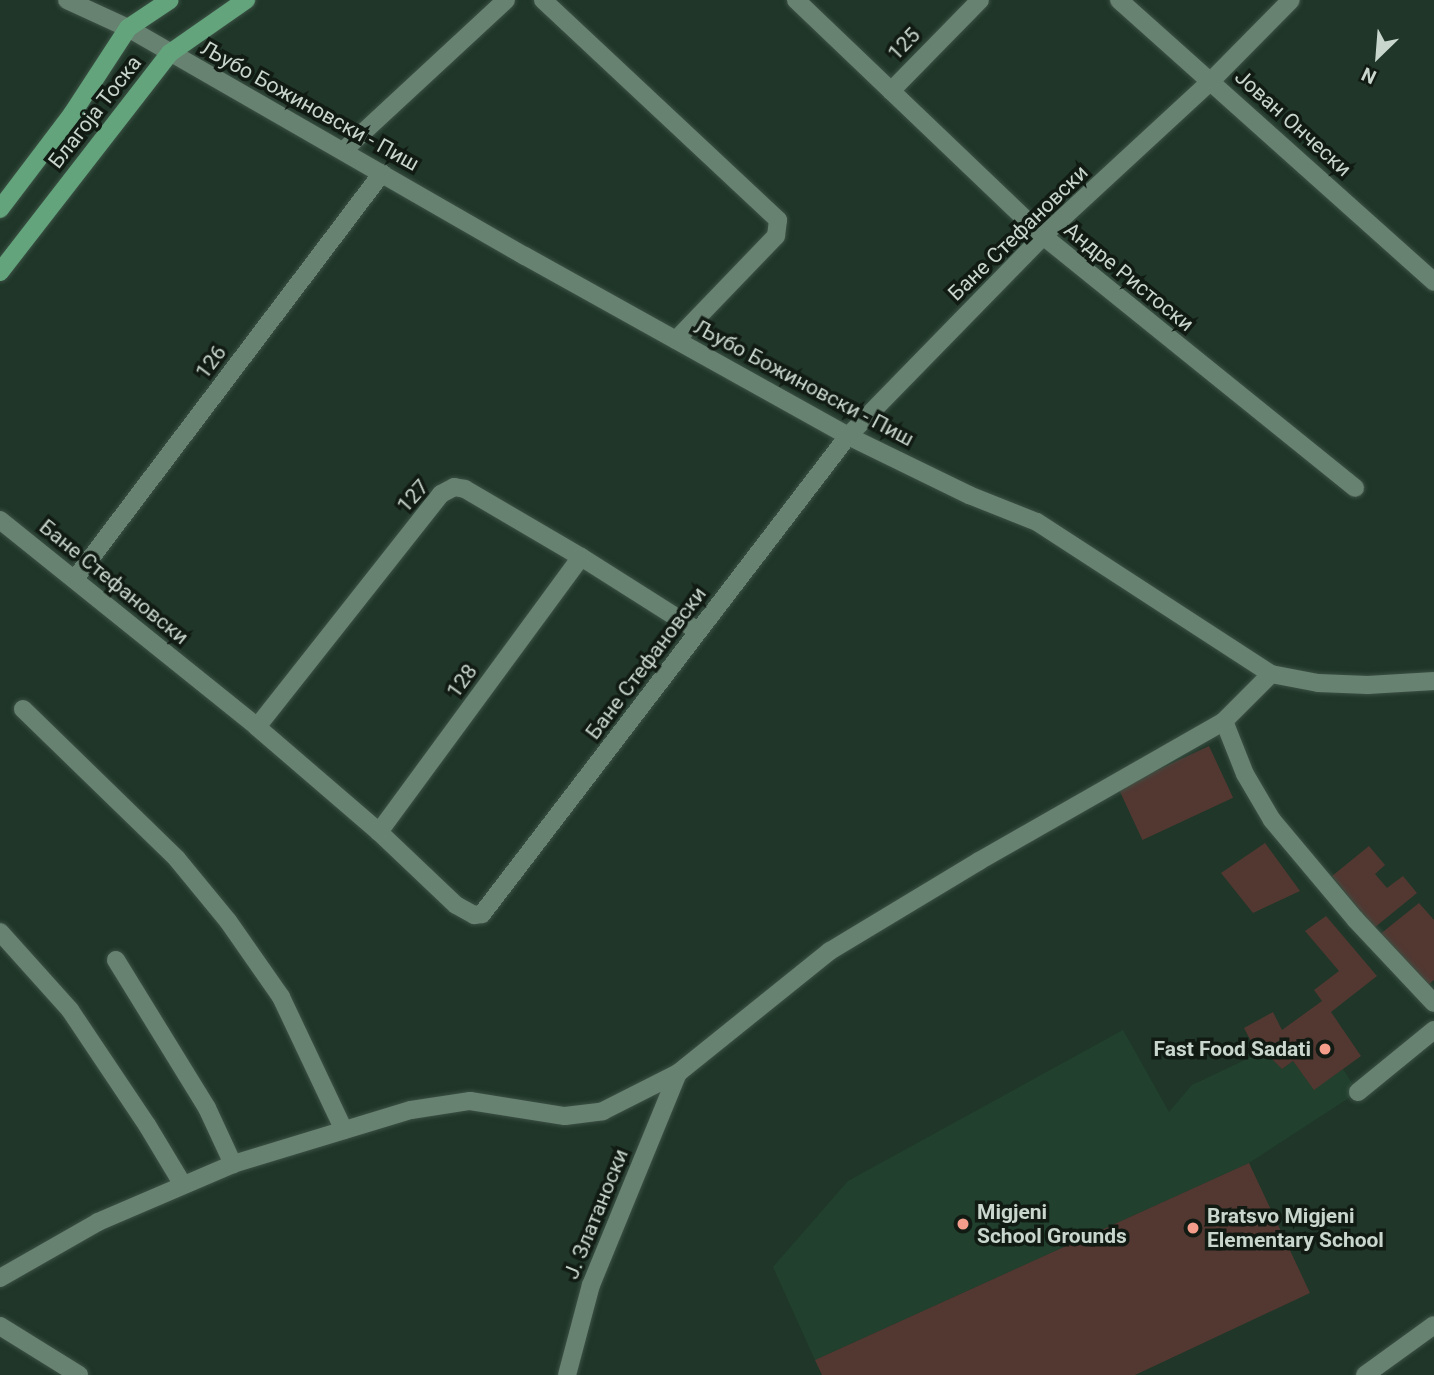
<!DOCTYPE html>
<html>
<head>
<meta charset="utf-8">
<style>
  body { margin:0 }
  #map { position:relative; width:1434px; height:1375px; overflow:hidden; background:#1f3628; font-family:Roboto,sans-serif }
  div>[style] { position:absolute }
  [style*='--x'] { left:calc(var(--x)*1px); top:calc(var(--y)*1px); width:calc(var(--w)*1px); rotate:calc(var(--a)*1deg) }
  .built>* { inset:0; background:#21402d }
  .building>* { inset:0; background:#533832; transform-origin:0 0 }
  .roads { filter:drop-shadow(0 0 2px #3c5145) drop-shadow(0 0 2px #3c5145) }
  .minor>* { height:18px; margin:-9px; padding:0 9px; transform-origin:9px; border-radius:9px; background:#688271 }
  .major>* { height:18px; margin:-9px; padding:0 9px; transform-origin:9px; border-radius:9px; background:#63a47c }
  .dots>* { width:19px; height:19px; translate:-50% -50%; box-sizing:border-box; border:4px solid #111b14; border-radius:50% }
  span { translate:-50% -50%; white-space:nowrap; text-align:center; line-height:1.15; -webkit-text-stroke:7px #111b14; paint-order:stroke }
  .street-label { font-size:21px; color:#c8d6cd }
  .poi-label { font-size:21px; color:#c8d6cd; font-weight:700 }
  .right { translate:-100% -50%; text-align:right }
  .left { translate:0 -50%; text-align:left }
  .north { position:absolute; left:1343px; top:21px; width:70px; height:70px; -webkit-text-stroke:5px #111b14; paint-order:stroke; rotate:205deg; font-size:19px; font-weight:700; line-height:28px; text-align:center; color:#c8d6cd }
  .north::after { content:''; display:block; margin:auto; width:24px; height:32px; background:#c8d6cd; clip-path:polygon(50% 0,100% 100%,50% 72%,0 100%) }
</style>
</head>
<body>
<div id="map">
  <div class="built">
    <div style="clip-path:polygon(1123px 1030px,1169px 1112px,1192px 1085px,1264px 1051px,1282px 1069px,1293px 1061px,1314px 1089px,1343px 1069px,1358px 1092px,1249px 1163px,815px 1360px,773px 1267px,848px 1181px)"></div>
  </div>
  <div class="building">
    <div style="left:1209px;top:746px;width:57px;height:100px;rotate:65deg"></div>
    <div style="clip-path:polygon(1265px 843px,1300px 891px,1253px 913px,1221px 873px)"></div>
    <div style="clip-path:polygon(1369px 846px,1385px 865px,1375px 874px,1387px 888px,1403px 876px,1417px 893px,1374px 928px,1332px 876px)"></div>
    <div style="clip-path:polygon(1419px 903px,1434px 920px,1434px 980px,1422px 990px,1374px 939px)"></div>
    <div style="clip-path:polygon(1326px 916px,1377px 976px,1331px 1012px,1361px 1056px,1314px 1090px,1293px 1061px,1282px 1069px,1270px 1057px,1288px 1042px,1286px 1037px,1257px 1053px,1244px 1028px,1273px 1012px,1282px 1030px,1322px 1001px,1314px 990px,1339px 971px,1305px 931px)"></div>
    <div style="clip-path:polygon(1249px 1163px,1310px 1293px,1135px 1375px,822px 1375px,815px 1360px)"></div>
  </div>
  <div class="roads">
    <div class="minor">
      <div style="--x:67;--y:0;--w:67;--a:24.7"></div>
      <div style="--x:128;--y:28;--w:458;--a:29.9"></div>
      <div style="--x:525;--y:256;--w:370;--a:29.1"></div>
      <div style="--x:848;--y:436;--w:135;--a:26"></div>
      <div style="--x:969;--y:495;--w:73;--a:21.7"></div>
      <div style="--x:1037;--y:522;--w:279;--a:33"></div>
      <div style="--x:1271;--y:674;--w:48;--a:10.8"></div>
      <div style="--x:1318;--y:683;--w:50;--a:2.3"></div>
      <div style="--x:1368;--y:685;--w:66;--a:-3.5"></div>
      <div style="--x:543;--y:0;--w:322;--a:43.1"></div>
      <div style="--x:778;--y:220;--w:16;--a:97"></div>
      <div style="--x:776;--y:236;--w:144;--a:133.9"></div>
      <div style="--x:796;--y:0;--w:342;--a:43.7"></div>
      <div style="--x:1043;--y:236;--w:401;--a:38.9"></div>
      <div style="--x:1119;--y:0;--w:423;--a:41.8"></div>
      <div style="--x:891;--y:91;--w:127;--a:-45.6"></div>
      <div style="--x:343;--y:151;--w:222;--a:-42.8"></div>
      <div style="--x:0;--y:520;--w:330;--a:38.8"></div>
      <div style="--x:257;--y:727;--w:161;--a:40.7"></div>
      <div style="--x:379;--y:832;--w:106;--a:43.5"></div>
      <div style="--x:456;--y:905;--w:21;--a:29"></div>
      <div style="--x:474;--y:915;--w:8;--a:-7"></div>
      <div style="--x:482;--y:914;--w:602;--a:-52.56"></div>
      <div style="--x:848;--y:436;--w:279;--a:-45.7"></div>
      <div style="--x:1043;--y:236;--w:230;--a:-42.7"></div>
      <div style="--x:1212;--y:80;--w:112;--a:-45.4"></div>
      <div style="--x:75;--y:579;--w:509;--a:-52.9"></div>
      <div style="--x:23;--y:709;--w:215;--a:44.2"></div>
      <div style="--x:177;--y:859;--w:80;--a:50.6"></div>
      <div style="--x:228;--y:921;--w:93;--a:55.1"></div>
      <div style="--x:281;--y:997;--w:147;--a:64.7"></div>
      <div style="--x:1224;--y:721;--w:57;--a:68.4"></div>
      <div style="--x:1245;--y:774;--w:53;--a:59.6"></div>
      <div style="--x:1272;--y:820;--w:129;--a:50"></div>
      <div style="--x:1355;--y:919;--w:115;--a:46.8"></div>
      <div style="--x:257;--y:727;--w:297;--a:-51.7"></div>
      <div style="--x:441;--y:494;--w:15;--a:-28"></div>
      <div style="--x:454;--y:487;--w:11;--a:10"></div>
      <div style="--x:465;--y:489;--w:134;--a:30.4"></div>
      <div style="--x:581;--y:557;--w:138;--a:32.3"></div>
      <div style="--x:379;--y:832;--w:341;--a:-53.7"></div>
      <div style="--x:0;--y:932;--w:105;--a:48.1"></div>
      <div style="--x:70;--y:1010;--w:138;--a:56.2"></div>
      <div style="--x:147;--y:1125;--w:70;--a:59"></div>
      <div style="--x:116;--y:960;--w:174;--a:58.4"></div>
      <div style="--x:207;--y:1108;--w:62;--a:65.1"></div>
      <div style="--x:1358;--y:1092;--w:98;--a:-39.2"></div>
      <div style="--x:0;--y:1278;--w:113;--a:-29.7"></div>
      <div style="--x:98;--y:1222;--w:147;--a:-23.2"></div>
      <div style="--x:233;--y:1164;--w:186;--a:-16.9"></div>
      <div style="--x:411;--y:1110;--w:60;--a:-8.7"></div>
      <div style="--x:470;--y:1101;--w:96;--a:9"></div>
      <div style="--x:565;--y:1116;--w:38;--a:-7"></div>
      <div style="--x:603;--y:1111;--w:84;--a:-26.9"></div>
      <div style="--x:678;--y:1073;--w:195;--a:-38.8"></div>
      <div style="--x:830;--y:951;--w:174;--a:-31.1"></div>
      <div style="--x:979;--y:861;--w:282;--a:-29.7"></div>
      <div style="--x:1224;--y:721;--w:66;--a:-45"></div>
      <div style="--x:0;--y:1326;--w:93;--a:31.8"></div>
      <div style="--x:567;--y:1375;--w:93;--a:-75.1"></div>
      <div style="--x:591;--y:1285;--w:229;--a:-67.7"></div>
      <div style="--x:1365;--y:1375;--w:85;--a:-35.9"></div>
    </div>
    <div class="major">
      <div style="--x:0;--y:209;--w:119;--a:-52.8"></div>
      <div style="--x:72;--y:114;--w:103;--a:-56.9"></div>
      <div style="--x:128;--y:28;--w:50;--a:-33.7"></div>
      <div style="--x:0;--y:272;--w:277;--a:-52.2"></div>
      <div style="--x:170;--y:53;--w:93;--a:-34.9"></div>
    </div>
  </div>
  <div class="dots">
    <div style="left:1325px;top:1049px;background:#f49d8b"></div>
    <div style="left:963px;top:1224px;background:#f49d8b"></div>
    <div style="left:1193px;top:1228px;background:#f49d8b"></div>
  </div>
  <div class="street-label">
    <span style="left:904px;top:44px;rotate:-46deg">125</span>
    <span style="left:310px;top:106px;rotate:29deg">Љубо Божиновски - Пиш</span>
    <span style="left:95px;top:112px;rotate:-52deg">Благоја Тоска</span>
    <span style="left:1293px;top:123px;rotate:42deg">Јован Ончески</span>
    <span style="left:1018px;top:233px;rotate:-44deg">Бане Стефановски</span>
    <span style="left:1129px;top:277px;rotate:39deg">Андре Ристоски</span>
    <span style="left:211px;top:362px;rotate:-53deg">126</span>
    <span style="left:804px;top:383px;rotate:28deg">Љубо Божиновски - Пиш</span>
    <span style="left:413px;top:496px;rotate:-48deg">127</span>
    <span style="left:114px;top:582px;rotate:39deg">Бане Стефановски</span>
    <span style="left:646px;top:663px;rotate:-53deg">Бане Стефановски</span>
    <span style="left:462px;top:681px;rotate:-54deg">128</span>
    <span style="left:596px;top:1214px;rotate:-68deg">Ј. Златаноски</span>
  </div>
  <div class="poi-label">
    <span class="right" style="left:1311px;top:1049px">Fast Food Sadati</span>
    <span class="left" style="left:977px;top:1224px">Migjeni<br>School Grounds</span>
    <span class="left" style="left:1207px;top:1228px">Bratsvo Migjeni<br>Elementary School</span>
  </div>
  <div class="north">N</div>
</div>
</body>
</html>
